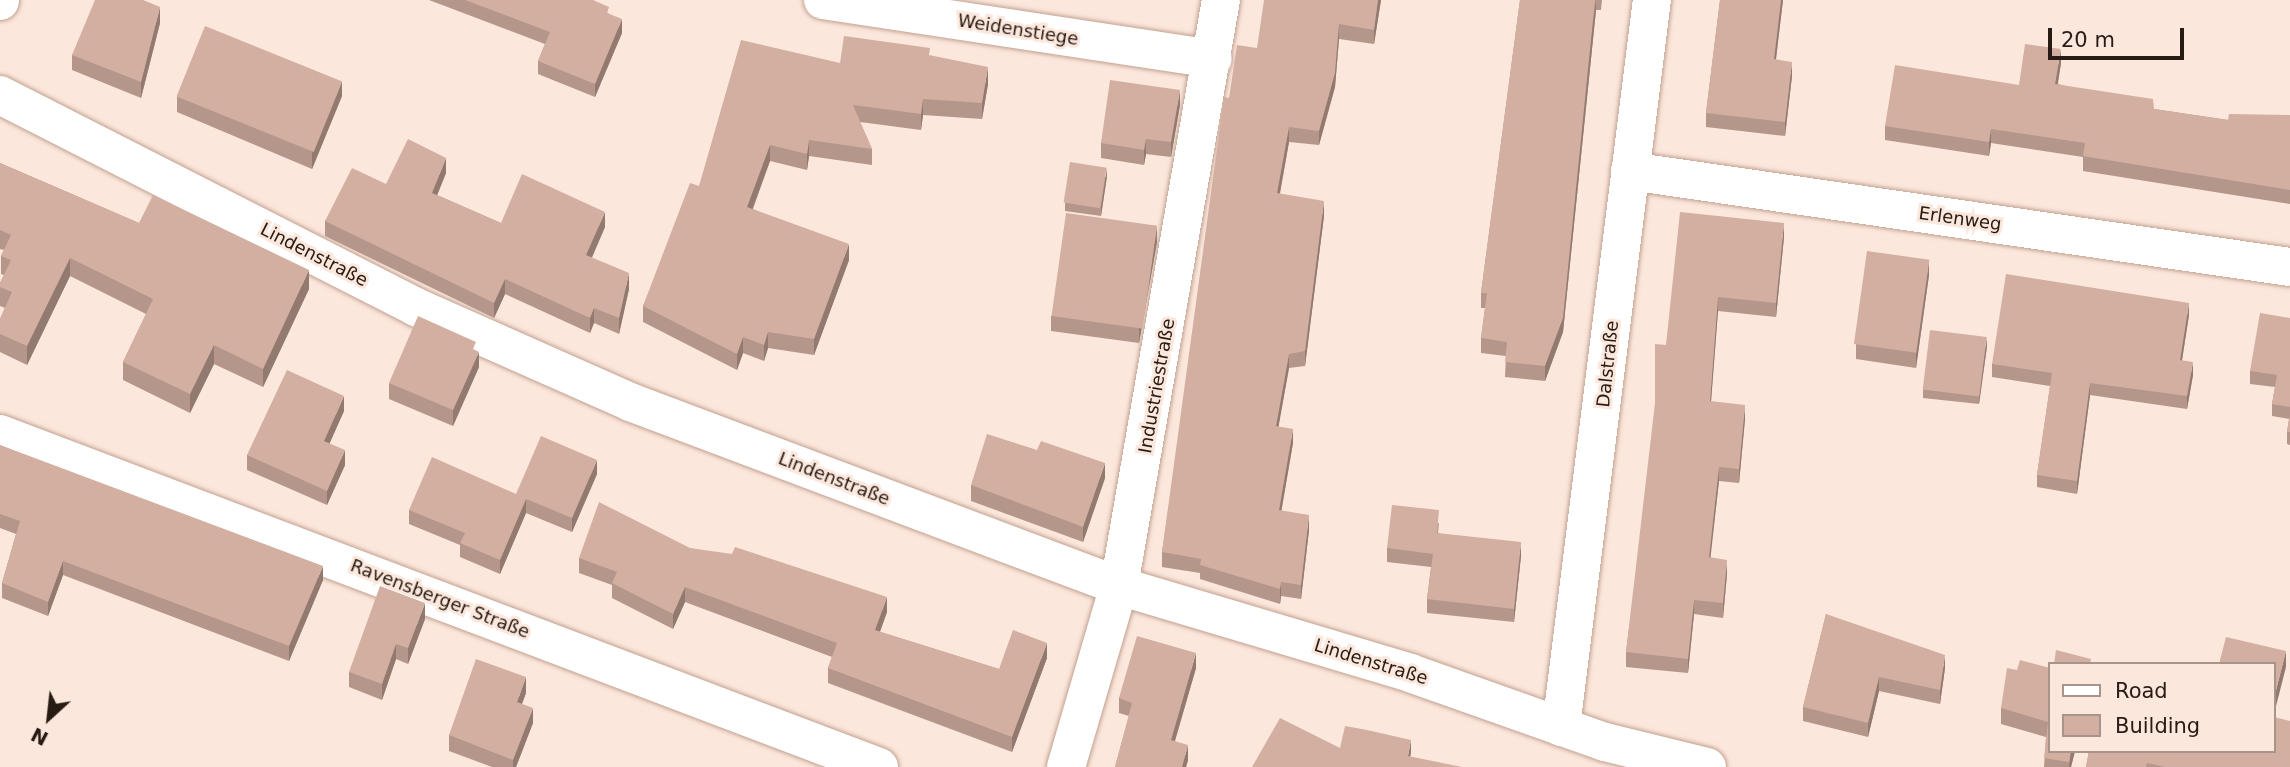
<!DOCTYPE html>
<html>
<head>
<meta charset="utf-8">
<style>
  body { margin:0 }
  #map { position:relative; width:2290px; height:767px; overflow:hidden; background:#fce7dc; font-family:"DejaVu Sans",sans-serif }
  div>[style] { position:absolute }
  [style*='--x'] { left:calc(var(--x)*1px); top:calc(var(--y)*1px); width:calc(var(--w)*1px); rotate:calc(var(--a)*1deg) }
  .roads { filter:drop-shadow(0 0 2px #c1a190) drop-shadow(0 0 2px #c1a190) }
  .minor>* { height:38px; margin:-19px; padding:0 19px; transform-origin:19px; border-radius:19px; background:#fff }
  .wall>* { inset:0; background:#b5968a }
  .shaded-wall>* { inset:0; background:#937a70 }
  .building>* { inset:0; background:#d2afa0; transform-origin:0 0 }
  span { translate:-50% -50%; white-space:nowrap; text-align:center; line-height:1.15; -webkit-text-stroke:6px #fce7dc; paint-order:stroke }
  .street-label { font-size:18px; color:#271b14 }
  .legend { position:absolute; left:2048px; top:662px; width:228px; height:91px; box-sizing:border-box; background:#fce7dc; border:2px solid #a7958c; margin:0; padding:9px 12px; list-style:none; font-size:21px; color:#271b14 }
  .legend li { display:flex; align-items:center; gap:14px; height:35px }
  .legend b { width:35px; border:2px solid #a7958c }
  .north { position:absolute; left:14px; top:683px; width:70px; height:70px; -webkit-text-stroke:5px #fce7dc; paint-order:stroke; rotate:207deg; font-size:19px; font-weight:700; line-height:28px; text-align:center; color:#271b14 }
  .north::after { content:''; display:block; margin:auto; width:24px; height:32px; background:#271b14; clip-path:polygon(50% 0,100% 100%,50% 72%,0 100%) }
  .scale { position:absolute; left:2048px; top:28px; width:136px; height:32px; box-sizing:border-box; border:4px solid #271b14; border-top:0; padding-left:9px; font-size:21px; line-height:24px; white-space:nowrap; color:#271b14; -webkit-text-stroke:5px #fce7dc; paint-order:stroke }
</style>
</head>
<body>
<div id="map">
  <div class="roads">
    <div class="minor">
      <div style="--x:823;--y:0;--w:394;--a:8.6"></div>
      <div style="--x:0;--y:1;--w:1;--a:-90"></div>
      <div style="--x:0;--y:95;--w:467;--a:27"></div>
      <div style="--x:416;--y:307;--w:234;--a:23.9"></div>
      <div style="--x:630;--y:402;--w:522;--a:20.62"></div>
      <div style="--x:1119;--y:586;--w:304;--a:16.6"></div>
      <div style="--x:1410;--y:673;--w:207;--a:19.5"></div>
      <div style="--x:1605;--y:742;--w:105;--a:13.8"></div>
      <div style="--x:1630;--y:171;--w:667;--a:8.28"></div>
      <div style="--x:0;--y:434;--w:940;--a:20.75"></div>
      <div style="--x:1561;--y:727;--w:733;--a:-82.87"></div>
      <div style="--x:1066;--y:767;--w:189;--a:-73.7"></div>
      <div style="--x:1119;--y:586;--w:595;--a:-80.13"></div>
    </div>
  </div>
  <div class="wall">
    <div style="clip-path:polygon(429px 0,593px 0,609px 14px,622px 33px,595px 97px,538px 74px,538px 61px,545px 44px)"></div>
    <div style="clip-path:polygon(1381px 0,1374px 44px,1339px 39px,1335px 87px,1319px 145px,1289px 142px,1280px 194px,1324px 216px,1305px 366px,1289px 368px,1278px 427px,1293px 443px,1281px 511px,1309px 530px,1301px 599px,1281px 596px,1280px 604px,1200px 579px,1200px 573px,1162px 567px,1162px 552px,1229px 98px,1257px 48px)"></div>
    <div style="clip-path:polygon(1520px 0,1602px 0,1601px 10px,1596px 10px,1563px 332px,1545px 381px,1505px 377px,1506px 356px,1481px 353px,1481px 338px,1485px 308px,1481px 308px,1481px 293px)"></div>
    <div style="clip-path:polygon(1720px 0,1783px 0,1776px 60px,1792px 76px,1785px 136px,1706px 127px,1706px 113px)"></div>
    <div style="clip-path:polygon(160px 23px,141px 98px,72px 70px,72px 55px)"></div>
    <div style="clip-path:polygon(930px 56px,988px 84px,982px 119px,923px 115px,921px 130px,860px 122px,872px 149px,872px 165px,809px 156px,807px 170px,770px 161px,753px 209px,849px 260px,814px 355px,768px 348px,764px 361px,743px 353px,737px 370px,643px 322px,643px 306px,699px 186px,840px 63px)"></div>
    <div style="clip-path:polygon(2061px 63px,2058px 84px,2154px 109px,2228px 120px,2290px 115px,2290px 204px,2083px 171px,2083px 157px,1991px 143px,1989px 156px,1885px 140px,1885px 126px,2019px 85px)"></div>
    <div style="clip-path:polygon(342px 96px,312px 169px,177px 112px,177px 97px)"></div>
    <div style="clip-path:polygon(1180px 105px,1171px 157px,1146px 154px,1144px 165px,1101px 158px,1101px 143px)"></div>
    <div style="clip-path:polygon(0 163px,139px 223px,309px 289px,263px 387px,214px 364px,190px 413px,123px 380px,123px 362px,146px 314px,70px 276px,27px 365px,0 352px,0 319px,5px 308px,0 306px,0 283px,4px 275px,1px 274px,1px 256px,4px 250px,0 249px)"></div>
    <div style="clip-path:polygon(446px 173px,437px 195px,501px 223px,605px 227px,592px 258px,629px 289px,619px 334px,594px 323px,590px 333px,505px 294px,494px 318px,325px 236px,325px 221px,386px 184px)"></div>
    <div style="clip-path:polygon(1107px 176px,1101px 216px,1065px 211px,1065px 203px)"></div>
    <div style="clip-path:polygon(1784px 237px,1776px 317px,1718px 311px,1711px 401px,1745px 419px,1739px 483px,1719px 481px,1710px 557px,1727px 574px,1723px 618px,1694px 614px,1688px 673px,1626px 667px,1626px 652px,1666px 345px)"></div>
    <div style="clip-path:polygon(1157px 242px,1139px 343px,1051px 331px,1051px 316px)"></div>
    <div style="clip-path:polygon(1929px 275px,1916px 368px,1856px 359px,1856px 344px)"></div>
    <div style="clip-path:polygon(2189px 315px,2182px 360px,2193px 375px,2187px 409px,2090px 395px,2077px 494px,2037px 487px,2037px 475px,2050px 386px,1992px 377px,1992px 364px)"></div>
    <div style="clip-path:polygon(2290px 318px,2290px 445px,2287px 444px,2287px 432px,2289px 419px,2272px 416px,2272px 404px,2275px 387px,2250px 384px,2250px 371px)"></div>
    <div style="clip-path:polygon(1987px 346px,1979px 404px,1923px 398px,1923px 390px)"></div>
    <div style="clip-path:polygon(476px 351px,479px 367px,453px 426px,389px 399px,389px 383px)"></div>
    <div style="clip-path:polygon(344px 411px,329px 444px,345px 465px,327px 505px,247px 470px,247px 455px)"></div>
    <div style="clip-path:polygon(0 445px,323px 580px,289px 661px,63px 575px,48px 616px,2px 598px,2px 583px,16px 534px,0 528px)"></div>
    <div style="clip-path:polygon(597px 474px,572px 532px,526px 513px,500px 574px,460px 557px,460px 545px,409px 524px,409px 510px,516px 494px)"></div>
    <div style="clip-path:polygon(1105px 478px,1083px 542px,971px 501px,971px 485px)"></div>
    <div style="clip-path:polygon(1439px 523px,1438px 533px,1521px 556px,1514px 622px,1427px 613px,1427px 599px,1431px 567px,1387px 562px,1387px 548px)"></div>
    <div style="clip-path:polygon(690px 548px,887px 612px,880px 632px,999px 669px,1047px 658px,1012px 752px,828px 683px,828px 668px,832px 657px,685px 602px,673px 629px,612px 598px,612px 585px,579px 573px,579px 558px)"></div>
    <div style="clip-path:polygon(1826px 614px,1945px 668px,1940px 704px,1879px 691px,1868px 737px,1803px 721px,1803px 707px)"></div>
    <div style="clip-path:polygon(425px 619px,408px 664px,396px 659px,382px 700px,349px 687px,349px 672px)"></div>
    <div style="clip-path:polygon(1196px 668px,1175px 741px,1188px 760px,1186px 767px,1115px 767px,1129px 716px,1119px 713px,1119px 698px)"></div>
    <div style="clip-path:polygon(2050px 668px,2050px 751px,2075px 751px,2071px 767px,2044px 767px,2046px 737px,2001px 724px,2001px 708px,2017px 670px)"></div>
    <div style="clip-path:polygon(526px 693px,522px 704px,533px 723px,516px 767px,492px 767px,449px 751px,449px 735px)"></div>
    <div style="clip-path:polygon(2089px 751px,2290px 767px,2086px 767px)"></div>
  </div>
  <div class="shaded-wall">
    <div style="clip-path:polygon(1378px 0,1381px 0,1374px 44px,1374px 30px)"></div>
    <div style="clip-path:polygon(1596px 0,1596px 10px,1563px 332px,1545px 381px,1545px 366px)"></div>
    <div style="clip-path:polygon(1781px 0,1783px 0,1774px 74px,1774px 59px)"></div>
    <div style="clip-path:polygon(160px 7px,160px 23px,141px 98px,141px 82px)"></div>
    <div style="clip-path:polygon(622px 19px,622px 33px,595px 97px,595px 84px)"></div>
    <div style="clip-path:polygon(1339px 24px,1339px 39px,1335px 87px,1319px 145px,1319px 131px)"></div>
    <div style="clip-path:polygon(2061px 49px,2061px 63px,2055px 98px,2055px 84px)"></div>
    <div style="clip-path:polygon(1792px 62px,1792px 76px,1785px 136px,1785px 122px)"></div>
    <div style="clip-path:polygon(988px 67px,988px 84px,982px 119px,982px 103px)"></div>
    <div style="clip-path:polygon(342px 81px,342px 96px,312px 169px,312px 153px)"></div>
    <div style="clip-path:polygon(1180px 90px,1180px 105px,1171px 157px,1171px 142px)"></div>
    <div style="clip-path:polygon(923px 99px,923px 115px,921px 130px,921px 114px)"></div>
    <div style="clip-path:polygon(1289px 127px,1289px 142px,1277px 208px,1277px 193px)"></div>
    <div style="clip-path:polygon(1991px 129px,1991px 143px,1989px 156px,1989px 142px)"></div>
    <div style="clip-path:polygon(1146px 139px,1146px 154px,1144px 165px,1144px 150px)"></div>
    <div style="clip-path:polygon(809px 140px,809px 156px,807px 170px,807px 154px)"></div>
    <div style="clip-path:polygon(770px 145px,770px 161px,747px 223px,747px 207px)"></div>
    <div style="clip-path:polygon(446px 158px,446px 173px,432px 208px,432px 193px)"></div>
    <div style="clip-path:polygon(1107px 168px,1107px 176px,1101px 216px,1101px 207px)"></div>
    <div style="clip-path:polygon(1324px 201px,1324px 216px,1305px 366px,1305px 351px)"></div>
    <div style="clip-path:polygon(605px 212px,605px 227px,586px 270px,586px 255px)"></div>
    <div style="clip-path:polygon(1784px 223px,1784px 237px,1776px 317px,1776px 303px)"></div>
    <div style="clip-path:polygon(1157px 226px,1157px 242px,1139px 343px,1139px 328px)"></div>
    <div style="clip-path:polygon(849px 244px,849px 260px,814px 355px,814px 339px)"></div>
    <div style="clip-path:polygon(70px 258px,70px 276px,27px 365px,27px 346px)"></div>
    <div style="clip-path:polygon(1929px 260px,1929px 275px,1916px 368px,1916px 352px)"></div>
    <div style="clip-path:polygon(309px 270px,309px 289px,263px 387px,263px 369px)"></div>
    <div style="clip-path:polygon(629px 273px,629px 289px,619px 334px,619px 318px)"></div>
    <div style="clip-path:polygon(505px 279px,505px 294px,494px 318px,494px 303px)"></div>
    <div style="clip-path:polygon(1718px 297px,1718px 311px,1710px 415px,1710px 401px)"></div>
    <div style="clip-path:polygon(2189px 303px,2189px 315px,2180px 373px,2180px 360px)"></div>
    <div style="clip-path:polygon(594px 308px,594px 323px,590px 333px,590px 318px)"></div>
    <div style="clip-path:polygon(768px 332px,768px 348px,764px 361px,764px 345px)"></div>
    <div style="clip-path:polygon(743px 337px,743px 353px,737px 370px,737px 354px)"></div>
    <div style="clip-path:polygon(1987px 337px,1987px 346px,1979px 404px,1979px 395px)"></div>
    <div style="clip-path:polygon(214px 345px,214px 364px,190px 413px,190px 394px)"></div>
    <div style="clip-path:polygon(479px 352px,479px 367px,453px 426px,453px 410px)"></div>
    <div style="clip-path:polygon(1289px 354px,1289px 368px,1276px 441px,1276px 426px)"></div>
    <div style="clip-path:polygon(2193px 362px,2193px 375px,2187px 409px,2187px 396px)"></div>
    <div style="clip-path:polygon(2090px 383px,2090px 395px,2077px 494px,2077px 481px)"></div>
    <div style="clip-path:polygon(344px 396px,344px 411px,324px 456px,324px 441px)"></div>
    <div style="clip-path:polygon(1745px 405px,1745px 419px,1739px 483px,1739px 469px)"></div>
    <div style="clip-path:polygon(1293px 429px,1293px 443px,1279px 525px,1279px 510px)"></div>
    <div style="clip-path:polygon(345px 450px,345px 465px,327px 505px,327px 491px)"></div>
    <div style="clip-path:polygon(597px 460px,597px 474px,572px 532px,572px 518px)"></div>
    <div style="clip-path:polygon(1105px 463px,1105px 478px,1083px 542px,1083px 527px)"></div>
    <div style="clip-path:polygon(1719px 467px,1719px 481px,1709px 571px,1709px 557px)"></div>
    <div style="clip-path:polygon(526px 499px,526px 513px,500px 574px,500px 560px)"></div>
    <div style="clip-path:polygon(1309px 515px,1309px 530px,1301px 599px,1301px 585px)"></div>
    <div style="clip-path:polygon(1521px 542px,1521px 556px,1514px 622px,1514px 609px)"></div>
    <div style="clip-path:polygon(1727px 560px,1727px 574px,1723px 618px,1723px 603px)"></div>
    <div style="clip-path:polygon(63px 561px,63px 575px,48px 616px,48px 602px)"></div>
    <div style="clip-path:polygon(323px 566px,323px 580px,289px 661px,289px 646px)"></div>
    <div style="clip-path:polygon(1281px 582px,1281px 596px,1280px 604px,1280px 589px)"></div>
    <div style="clip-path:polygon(685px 587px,685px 602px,673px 629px,673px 614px)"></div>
    <div style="clip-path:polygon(887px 597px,887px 612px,875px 645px,875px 630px)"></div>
    <div style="clip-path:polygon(1694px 600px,1694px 614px,1688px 673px,1688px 659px)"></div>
    <div style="clip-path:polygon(425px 603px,425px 619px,408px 664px,408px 648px)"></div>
    <div style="clip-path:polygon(1047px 643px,1047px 658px,1012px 752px,1012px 737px)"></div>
    <div style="clip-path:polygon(396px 644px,396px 659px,382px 700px,382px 684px)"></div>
    <div style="clip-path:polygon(2286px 651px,2286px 667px,2274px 714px,2274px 698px)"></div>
    <div style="clip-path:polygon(1196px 653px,1196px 668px,1171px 754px,1171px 740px)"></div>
    <div style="clip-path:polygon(1945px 655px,1945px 668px,1940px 704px,1940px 690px)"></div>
    <div style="clip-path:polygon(526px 677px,526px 693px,517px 717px,517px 702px)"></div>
    <div style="clip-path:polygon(1879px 677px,1879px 691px,1868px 737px,1868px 723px)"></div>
    <div style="clip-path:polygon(533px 708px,533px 723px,516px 767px,513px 767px,513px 760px)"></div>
    <div style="clip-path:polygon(1411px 740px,1411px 753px,1408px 767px,1408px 756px)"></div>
    <div style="clip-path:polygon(1188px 745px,1188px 760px,1186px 767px,1182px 767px)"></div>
    <div style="clip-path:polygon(2071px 751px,2075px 751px,2071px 767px,2069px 767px)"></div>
  </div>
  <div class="building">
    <div style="clip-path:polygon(95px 0,143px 0,160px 7px,141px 82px,72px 55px)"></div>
    <div style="clip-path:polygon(465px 0,593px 0,609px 7px,607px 13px,622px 19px,595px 84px,538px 61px,550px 32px)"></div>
    <div style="clip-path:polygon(1264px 0,1378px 0,1374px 30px,1339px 24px,1335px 73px,1319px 131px,1289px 127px,1277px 193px,1324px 201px,1305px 351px,1289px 354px,1276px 426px,1293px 429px,1279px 510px,1309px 515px,1301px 585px,1281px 582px,1280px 589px,1200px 565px,1201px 559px,1162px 552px,1224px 97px,1229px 98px,1237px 45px,1257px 48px)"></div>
    <div style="clip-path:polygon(1520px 0,1595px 0,1563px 318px,1545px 366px,1505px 362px,1507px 342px,1481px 338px,1487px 293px,1481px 293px)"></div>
    <div style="clip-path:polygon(1720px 0,1781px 0,1774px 59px,1792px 62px,1785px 122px,1706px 113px)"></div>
    <div style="left:205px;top:26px;width:148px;height:76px;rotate:22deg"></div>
    <div style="clip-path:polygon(844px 36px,930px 48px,929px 55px,988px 67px,982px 103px,923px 99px,921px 114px,853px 105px,872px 149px,809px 140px,807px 154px,770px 145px,747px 207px,849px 244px,814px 339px,768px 332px,764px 345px,743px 337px,737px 354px,643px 306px,690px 183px,699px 186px,741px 40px,840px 63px)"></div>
    <div style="clip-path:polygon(2025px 44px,2061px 49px,2055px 84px,2153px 99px,2154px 109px,2228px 120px,2229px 114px,2290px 115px,2290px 190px,2083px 156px,2085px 143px,1991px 129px,1989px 142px,1885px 126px,1895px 65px,2019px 85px)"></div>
    <div style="clip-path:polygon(1110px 80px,1180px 90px,1171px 142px,1146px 139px,1144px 150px,1101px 143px)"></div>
    <div style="clip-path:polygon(408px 139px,446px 158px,432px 193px,501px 223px,522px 174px,605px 212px,586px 255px,629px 273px,619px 318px,594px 308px,590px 318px,505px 279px,494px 303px,325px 221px,352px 168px,386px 184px)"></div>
    <div style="left:1070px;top:162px;width:37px;height:41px;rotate:9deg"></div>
    <div style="clip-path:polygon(0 163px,139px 223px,153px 195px,309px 270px,263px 369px,214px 345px,190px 394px,123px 362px,153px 299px,70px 258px,27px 346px,0 334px,0 319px,12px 292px,0 287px,0 283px,11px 260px,1px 256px,11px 235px,0 230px)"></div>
    <div style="clip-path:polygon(1680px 212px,1784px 223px,1776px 303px,1718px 297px,1710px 401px,1745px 405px,1739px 469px,1719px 467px,1709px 557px,1727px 560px,1723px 603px,1694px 600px,1688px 659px,1626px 652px,1655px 403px,1655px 344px,1666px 345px)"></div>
    <div style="left:1066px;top:213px;width:92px;height:104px;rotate:8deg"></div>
    <div style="left:1867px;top:251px;width:63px;height:94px;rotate:8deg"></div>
    <div style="clip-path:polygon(2006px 274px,2189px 303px,2180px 360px,2193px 362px,2187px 396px,2090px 383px,2077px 481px,2037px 475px,2052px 373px,1992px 364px)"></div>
    <div style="clip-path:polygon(2260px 313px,2290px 318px,2290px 407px,2272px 404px,2277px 375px,2250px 371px)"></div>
    <div style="clip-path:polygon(418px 316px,476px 342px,473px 349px,479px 352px,453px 410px,389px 383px)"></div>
    <div style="left:1930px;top:330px;width:57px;height:60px;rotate:7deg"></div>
    <div style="clip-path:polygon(287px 370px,344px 396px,324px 441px,345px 450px,327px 491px,247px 455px)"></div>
    <div style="clip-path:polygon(2290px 415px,2290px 432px,2287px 432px)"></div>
    <div style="clip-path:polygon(987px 434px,1037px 450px,1041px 441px,1105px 463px,1083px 527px,971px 485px)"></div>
    <div style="clip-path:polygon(541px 436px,597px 460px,572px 518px,526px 499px,500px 560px,460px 543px,465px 533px,409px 510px,432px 457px,516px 494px)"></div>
    <div style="clip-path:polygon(0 445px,323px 566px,289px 646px,63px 561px,48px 602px,2px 583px,20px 521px,0 514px)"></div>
    <div style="clip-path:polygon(599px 502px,690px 548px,732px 554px,735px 547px,887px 597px,875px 630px,999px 669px,1013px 630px,1047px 643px,1012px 737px,828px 668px,837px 643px,685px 587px,673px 614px,612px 583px,617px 572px,579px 558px)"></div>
    <div style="clip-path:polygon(1392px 505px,1439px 510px,1437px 533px,1521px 542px,1514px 609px,1427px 599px,1433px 554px,1387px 548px)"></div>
    <div style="clip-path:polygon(380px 586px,425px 603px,408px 648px,396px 644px,382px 684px,349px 672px)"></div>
    <div style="clip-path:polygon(1826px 614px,1945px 655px,1940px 690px,1879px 677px,1868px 723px,1803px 707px)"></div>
    <div style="clip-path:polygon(1137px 636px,1196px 653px,1171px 740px,1188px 745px,1182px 767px,1115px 767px,1132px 703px,1119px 698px)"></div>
    <div style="clip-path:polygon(2226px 637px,2286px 651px,2274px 698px,2274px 664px,2219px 664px)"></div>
    <div style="clip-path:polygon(2056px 650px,2091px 659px,2090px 664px,2054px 664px)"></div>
    <div style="clip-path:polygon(476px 659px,526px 677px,517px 702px,533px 708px,513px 760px,449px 735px)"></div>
    <div style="clip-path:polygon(2020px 660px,2050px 668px,2050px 751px,2071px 751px,2069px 762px,2044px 758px,2048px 722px,2001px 708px,2007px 668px,2017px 670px)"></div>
    <div style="clip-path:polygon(2274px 717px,2290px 721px,2290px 767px,2165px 767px,2147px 763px,2146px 767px,2086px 767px,2089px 751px,2274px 751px)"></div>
    <div style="clip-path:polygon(1280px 718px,1340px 748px,1345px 726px,1367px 730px,1411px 740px,1408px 756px,1462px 767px,1252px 767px)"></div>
  </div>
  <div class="street-label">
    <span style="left:1018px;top:30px;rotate:9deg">Weidenstiege</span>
    <span style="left:1960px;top:219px;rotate:8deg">Erlenweg</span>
    <span style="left:314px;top:255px;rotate:27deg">Lindenstraße</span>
    <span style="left:1608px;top:364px;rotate:-84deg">Dalstraße</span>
    <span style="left:1157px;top:386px;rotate:-80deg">Industriestraße</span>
    <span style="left:834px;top:479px;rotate:21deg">Lindenstraße</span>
    <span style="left:440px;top:599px;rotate:21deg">Ravensberger Straße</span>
    <span style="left:1371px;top:662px;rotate:17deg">Lindenstraße</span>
  </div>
  <ul class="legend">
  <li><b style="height:9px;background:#fff"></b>Road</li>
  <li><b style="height:19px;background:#d2afa0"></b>Building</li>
  </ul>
  <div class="north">N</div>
  <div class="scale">20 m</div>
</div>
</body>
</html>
